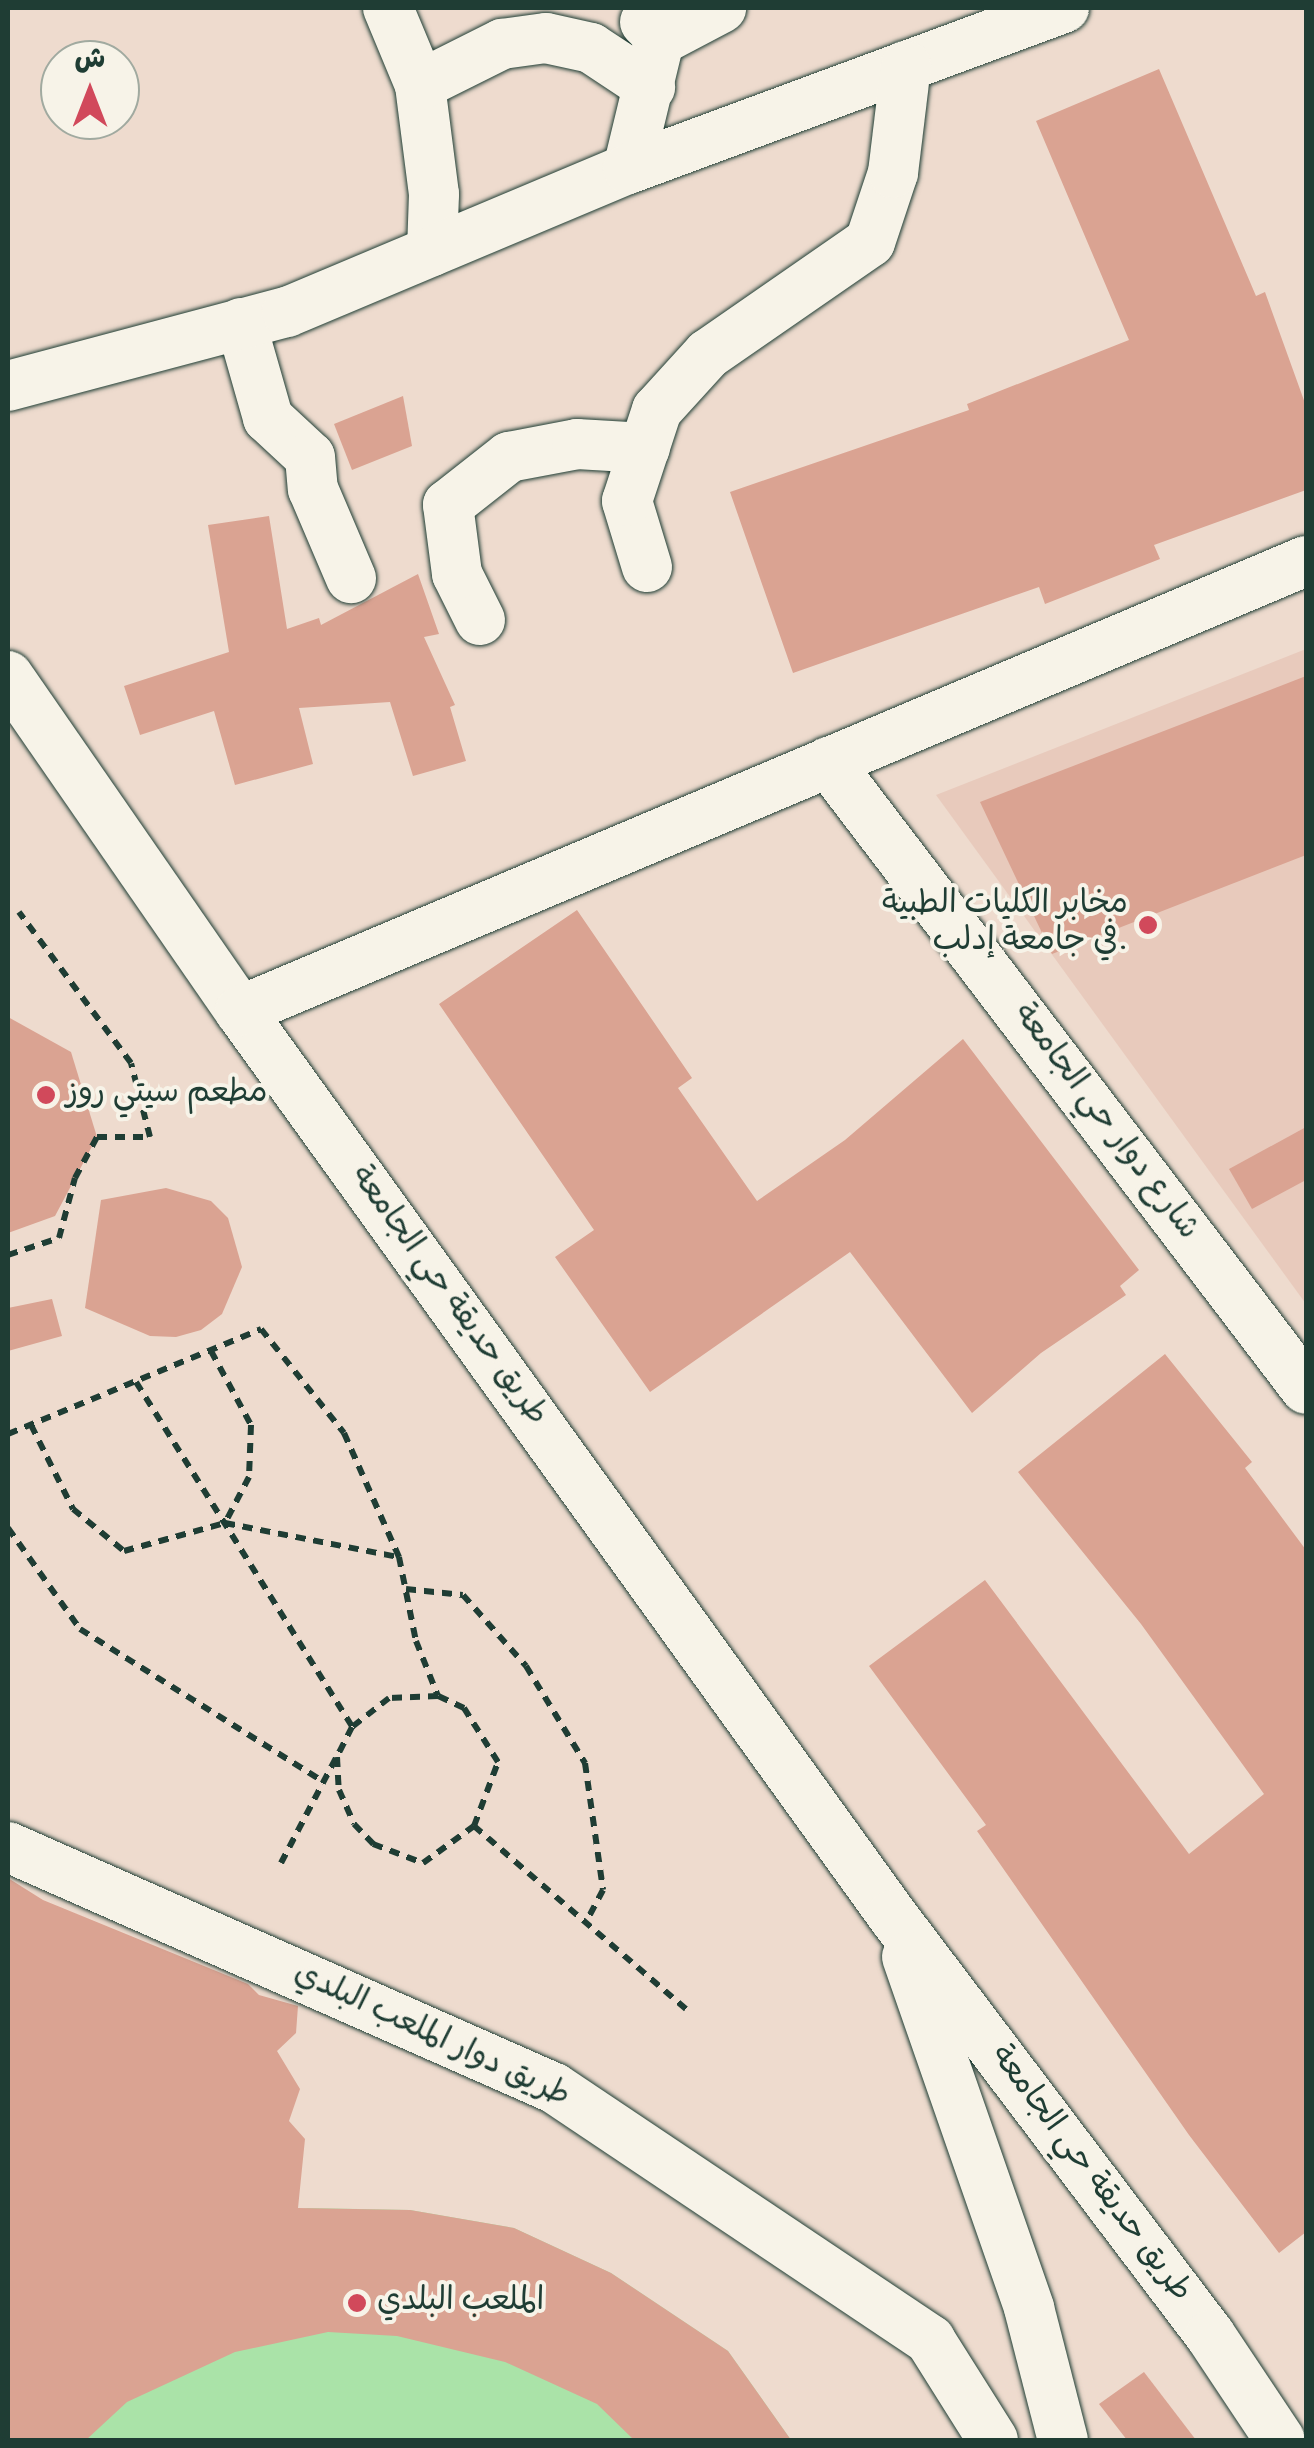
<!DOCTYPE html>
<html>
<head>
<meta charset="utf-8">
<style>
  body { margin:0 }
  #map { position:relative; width:1314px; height:2448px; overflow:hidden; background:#eedbce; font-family:"Gochi Hand","Playpen Sans Arabic",sans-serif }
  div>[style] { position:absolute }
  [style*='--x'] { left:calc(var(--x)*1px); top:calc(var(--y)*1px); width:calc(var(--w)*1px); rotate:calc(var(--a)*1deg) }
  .built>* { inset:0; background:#e8cabc }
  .green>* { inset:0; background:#aae3a8 }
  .building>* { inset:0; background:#daa392 }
  .path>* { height:6px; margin-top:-3px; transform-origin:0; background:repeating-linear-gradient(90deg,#1f3d34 0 10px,transparent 0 18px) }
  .roads { filter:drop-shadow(0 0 2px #1f3d34) drop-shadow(0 0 2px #1f3d34) }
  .street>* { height:50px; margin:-25px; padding:0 25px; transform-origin:25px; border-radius:25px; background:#f7f3e8 }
  .dots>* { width:28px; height:28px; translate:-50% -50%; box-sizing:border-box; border:5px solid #f7f3e8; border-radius:50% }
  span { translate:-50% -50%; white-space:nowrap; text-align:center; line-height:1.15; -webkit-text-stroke:8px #f7f3e8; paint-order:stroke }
  .poi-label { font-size:32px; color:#1f3d34 }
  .right { translate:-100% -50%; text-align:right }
  .left { translate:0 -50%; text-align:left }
  .street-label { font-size:32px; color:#1f3d34 }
  .frame { position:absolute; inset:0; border:10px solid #1f3d34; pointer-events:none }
  .north { position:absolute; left:40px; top:40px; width:100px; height:100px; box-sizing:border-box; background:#f7f3e8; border:2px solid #a1aaa0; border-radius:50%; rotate:0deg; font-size:28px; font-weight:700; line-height:40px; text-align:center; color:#1f3d34 }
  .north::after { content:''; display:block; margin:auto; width:35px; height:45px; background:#d1495b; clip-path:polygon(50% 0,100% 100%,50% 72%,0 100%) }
</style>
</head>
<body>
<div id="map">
  <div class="built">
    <div style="clip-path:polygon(1306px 649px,1306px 1304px,936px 795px)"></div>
  </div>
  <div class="green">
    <div style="clip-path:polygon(308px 2208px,410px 2210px,514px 2228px,611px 2273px,728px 2351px,791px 2440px,8px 2440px,8px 2333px,128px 2261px,218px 2227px)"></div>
  </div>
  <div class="building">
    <div style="clip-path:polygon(1159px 69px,1256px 296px,1265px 292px,1306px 406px,1306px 490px,1154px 545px,1160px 559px,1045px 604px,1039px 587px,793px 673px,730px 492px,969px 410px,967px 404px,1129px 340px,1036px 121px)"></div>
    <div style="clip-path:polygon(403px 396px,412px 446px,352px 470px,334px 424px)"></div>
    <div style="clip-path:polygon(269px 516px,287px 629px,319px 618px,321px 625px,418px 574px,439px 634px,424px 637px,455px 705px,450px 707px,466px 761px,413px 776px,390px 702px,299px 708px,313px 764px,235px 785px,214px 711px,140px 735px,124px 686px,229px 652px,208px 525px)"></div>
    <div style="clip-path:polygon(1306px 676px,1306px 855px,1052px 954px,980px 802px)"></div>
    <div style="clip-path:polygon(577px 910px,692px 1078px,678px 1088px,757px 1201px,845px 1140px,963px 1039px,1139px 1270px,1120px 1286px,1126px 1295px,1041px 1353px,972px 1413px,850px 1252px,650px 1392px,555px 1257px,594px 1230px,439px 1004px)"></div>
    <div style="clip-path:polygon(8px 1017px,71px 1052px,97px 1137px,55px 1216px,8px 1233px)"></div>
    <div style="clip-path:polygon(1306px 1127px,1306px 1180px,1252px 1209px,1229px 1169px)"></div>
    <div style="clip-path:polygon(166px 1188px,211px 1201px,228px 1218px,242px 1267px,222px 1314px,201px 1330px,176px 1337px,150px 1336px,85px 1308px,101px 1200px)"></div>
    <div style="clip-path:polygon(52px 1299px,62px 1336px,8px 1351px,8px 1308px)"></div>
    <div style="clip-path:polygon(1165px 1354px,1252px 1462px,1245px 1468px,1306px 1550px,1306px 2232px,1279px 2253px,1189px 2135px,977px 1831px,986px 1825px,869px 1666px,985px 1580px,1189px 1854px,1264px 1794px,1141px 1624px,1018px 1472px)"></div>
    <div style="clip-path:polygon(8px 1878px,43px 1900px,248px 1984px,259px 1995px,298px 2006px,296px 2033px,277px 2051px,300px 2089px,289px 2121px,305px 2139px,298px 2208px,410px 2210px,514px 2228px,611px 2273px,728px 2351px,791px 2440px,634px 2440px,597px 2404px,505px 2362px,397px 2336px,328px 2332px,235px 2352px,127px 2402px,86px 2440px,8px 2440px)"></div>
    <div style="clip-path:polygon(1144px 2372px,1196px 2440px,1127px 2440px,1099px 2404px)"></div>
  </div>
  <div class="path">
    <div style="--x:8;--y:1255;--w:54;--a:-18.4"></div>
    <div style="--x:59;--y:1238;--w:62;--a:-75.1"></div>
    <div style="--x:75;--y:1178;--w:47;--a:-61.8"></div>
    <div style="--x:97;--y:1137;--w:53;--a:0"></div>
    <div style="--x:150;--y:1137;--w:76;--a:-104.4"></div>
    <div style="--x:131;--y:1063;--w:188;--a:-126.6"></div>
    <div style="--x:211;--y:1351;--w:84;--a:61.6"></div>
    <div style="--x:251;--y:1425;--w:52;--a:92.2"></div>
    <div style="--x:249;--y:1477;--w:52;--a:117.6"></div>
    <div style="--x:136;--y:1382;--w:407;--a:57.9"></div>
    <div style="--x:31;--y:1425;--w:94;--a:63.4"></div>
    <div style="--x:73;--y:1509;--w:66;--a:39.5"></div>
    <div style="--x:124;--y:1551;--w:105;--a:-15.5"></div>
    <div style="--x:225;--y:1523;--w:177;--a:11.1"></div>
    <div style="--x:8;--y:1434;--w:274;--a:-22.5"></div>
    <div style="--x:261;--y:1329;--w:133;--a:51.4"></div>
    <div style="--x:344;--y:1433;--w:136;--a:66.1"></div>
    <div style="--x:399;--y:1557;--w:86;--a:78.6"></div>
    <div style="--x:416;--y:1641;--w:59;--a:68.2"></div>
    <div style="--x:8;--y:1528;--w:124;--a:54.5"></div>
    <div style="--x:80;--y:1629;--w:288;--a:32.1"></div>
    <div style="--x:406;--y:1589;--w:57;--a:6"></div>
    <div style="--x:463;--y:1595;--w:95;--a:48.4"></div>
    <div style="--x:526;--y:1666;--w:114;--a:58.7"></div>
    <div style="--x:585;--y:1763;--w:128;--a:81.9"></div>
    <div style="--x:603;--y:1890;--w:36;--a:118"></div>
    <div style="--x:474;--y:1826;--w:68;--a:-69.4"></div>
    <div style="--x:498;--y:1762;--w:64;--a:-122.2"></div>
    <div style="--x:464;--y:1708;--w:29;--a:-155"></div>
    <div style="--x:438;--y:1696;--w:49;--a:177.7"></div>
    <div style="--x:389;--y:1698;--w:47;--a:141.9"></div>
    <div style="--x:352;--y:1727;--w:34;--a:117"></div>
    <div style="--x:337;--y:1757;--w:33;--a:87"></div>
    <div style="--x:339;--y:1790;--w:37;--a:66"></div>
    <div style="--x:354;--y:1824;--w:28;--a:46"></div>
    <div style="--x:373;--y:1844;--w:53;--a:20.8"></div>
    <div style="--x:423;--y:1863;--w:63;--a:-36"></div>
    <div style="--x:474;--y:1826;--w:280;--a:40.8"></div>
    <div style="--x:281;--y:1863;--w:119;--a:-62.4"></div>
  </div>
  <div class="roads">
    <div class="street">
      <div style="--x:388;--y:8;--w:83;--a:67.4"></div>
      <div style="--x:420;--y:85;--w:110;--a:82.7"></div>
      <div style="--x:434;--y:194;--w:57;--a:92"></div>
      <div style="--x:645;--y:22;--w:24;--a:45"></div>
      <div style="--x:662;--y:39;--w:67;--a:-27.7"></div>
      <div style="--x:420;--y:85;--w:92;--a:-26.6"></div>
      <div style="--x:502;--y:44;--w:44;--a:-7.8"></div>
      <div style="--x:546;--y:38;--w:46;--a:12.5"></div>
      <div style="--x:591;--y:48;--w:71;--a:33.5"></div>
      <div style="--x:628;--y:169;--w:166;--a:-76.4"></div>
      <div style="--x:241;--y:323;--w:99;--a:74.1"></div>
      <div style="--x:268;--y:418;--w:57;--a:42.9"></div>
      <div style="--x:310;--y:457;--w:32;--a:85"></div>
      <div style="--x:313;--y:489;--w:97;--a:66.9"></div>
      <div style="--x:8;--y:386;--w:289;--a:-14.9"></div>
      <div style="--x:287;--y:312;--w:370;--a:-22.8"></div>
      <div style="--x:628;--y:169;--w:465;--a:-20.3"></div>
      <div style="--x:647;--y:567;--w:69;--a:-106.9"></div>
      <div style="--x:627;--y:501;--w:96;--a:-71.8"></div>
      <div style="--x:657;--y:410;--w:76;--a:-47.7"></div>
      <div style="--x:708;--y:354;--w:197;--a:-34.7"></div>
      <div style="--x:870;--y:242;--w:73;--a:-71.6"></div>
      <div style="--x:893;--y:173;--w:108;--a:-83.1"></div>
      <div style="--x:480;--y:620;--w:51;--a:-116.6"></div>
      <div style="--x:457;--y:574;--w:70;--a:-97.4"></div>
      <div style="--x:448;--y:505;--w:78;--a:-38.2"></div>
      <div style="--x:509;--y:457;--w:69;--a:-10.8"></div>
      <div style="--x:577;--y:444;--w:68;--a:3.4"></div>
      <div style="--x:8;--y:676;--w:407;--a:55.3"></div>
      <div style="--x:240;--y:1011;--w:1115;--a:54.2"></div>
      <div style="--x:892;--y:1915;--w:527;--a:52.87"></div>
      <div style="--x:1210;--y:2335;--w:126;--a:56.3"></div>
      <div style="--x:828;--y:762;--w:788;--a:52.68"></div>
      <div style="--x:240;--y:1011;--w:1157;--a:-22.89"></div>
      <div style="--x:8;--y:1847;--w:597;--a:23.82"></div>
      <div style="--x:554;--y:2088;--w:453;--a:33.8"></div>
      <div style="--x:930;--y:2340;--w:118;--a:57.8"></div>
      <div style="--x:907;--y:1957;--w:372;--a:70.8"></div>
      <div style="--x:1029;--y:2308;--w:136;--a:75.6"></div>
    </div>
  </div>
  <div class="dots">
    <div style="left:1148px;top:925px;background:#d1495b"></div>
    <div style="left:46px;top:1095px;background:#d1495b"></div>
    <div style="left:357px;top:2303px;background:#d1495b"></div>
  </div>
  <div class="poi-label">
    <span class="right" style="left:1128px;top:925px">مخابر الكليات الطبية<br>في جامعة إدلب.</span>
    <span class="left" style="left:66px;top:1095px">مطعم سيتي روز</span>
    <span class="left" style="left:377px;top:2303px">الملعب البلدي</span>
  </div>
  <div class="street-label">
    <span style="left:1104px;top:1123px;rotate:53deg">شارع دوار حي الجامعة</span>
    <span style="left:447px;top:1297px;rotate:54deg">طريق حديقة حي الجامعة</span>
    <span style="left:431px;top:2037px;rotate:25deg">طريق دوار الملعب البلدي</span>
    <span style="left:1089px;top:2175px;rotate:53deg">طريق حديقة حي الجامعة</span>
  </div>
  <div class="frame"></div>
  <div class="north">ش</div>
</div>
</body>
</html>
